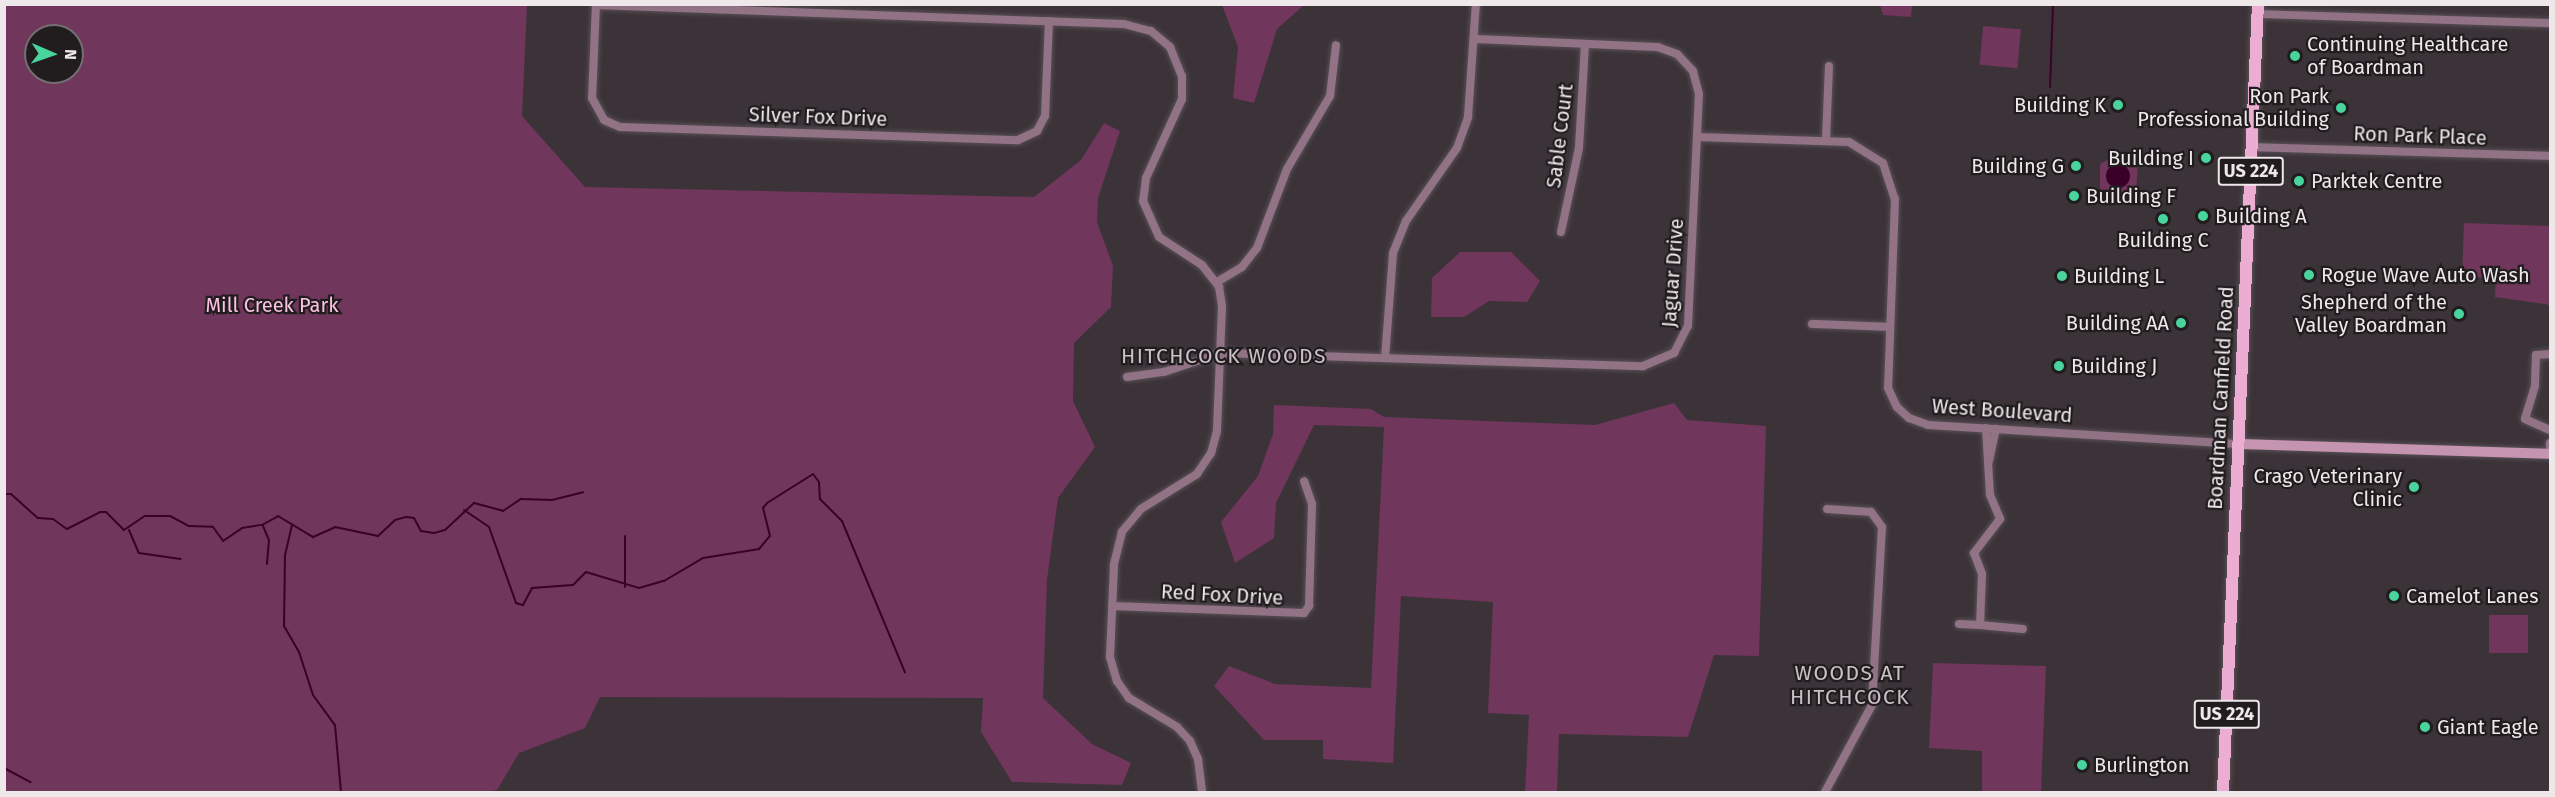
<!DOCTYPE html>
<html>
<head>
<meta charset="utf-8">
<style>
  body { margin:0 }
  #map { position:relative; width:2555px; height:797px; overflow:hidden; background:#3c3339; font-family:"Fira Sans",sans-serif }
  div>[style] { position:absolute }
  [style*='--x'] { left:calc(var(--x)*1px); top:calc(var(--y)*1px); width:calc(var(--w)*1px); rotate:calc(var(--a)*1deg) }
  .green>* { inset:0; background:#70365b; transform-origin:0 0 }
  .water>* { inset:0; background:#3b002a }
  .round { border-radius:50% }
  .stream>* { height:2px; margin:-1px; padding:0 1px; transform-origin:1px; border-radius:1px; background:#3b002a }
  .roads { filter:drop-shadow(0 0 2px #585055) drop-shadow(0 0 2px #585055) }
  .street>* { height:8px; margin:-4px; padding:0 4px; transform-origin:4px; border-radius:4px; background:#927385 }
  .secondary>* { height:10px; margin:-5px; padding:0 5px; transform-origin:5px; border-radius:5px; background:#c594b1 }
  .primary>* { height:12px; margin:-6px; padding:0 6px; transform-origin:6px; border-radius:6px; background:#ecadd2 }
  .dots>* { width:16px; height:16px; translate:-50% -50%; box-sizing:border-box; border:3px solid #211d1f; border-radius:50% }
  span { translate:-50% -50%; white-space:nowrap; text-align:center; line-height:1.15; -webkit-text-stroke:4.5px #211d1f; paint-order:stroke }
  .shield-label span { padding:2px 4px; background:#211d1f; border:2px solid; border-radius:4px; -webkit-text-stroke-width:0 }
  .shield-label { font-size:18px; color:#eee8eb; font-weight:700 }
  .poi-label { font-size:20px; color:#eee8eb }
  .left { translate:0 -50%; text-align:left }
  .right { translate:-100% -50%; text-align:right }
  .street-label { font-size:20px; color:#eee8eb }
  .park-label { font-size:20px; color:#fbc0e2 }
  .neighbourhood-label { font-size:21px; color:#ccc0c7; letter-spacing:1.5px }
  .frame { position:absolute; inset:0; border:6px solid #eee8eb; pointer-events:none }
  .north { position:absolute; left:24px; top:24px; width:60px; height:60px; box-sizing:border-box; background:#211d1f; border:2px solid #736e71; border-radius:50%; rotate:92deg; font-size:16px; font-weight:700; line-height:24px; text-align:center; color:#eee8eb }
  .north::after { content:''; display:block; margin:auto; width:21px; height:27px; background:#49d49d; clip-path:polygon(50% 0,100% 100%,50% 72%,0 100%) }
</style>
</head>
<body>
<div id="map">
  <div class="green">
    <div style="clip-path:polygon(evenodd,5px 4px,527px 5px,522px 116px,585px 187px,1034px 197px,1081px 160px,1104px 123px,1120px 131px,1098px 198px,1097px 222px,1113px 266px,1111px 307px,1074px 343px,1073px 401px,1095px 447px,1058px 498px,1047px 580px,1043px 698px,1092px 744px,1131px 763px,1122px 785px,1012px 782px,981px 732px,983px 698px,600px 697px,585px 728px,519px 753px,497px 790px,486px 792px,5px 792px,5px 4px,36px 36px,72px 36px,72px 72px,36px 72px,36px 36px)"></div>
    <div style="clip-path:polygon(1222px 5px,1304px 5px,1277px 29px,1254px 103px,1233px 98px,1238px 47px)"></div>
    <div style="clip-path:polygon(1880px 5px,1912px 5px,1911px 17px,1883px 15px)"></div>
    <div style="left:1983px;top:26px;width:38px;height:39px;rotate:5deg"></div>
    <div style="clip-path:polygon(2116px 155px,2138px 158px,2136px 197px,2104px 195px,2100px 188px,2100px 164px)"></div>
    <div style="clip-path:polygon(2464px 223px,2550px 226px,2550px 305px,2495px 297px,2496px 278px,2462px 277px)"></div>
    <div style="clip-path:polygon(1460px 252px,1511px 252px,1540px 281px,1527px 302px,1489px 301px,1464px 317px,1431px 317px,1432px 278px)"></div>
    <div style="clip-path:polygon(1674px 403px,1687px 420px,1766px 426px,1759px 656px,1714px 655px,1688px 737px,1559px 734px,1557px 792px,1525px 792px,1529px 715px,1488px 713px,1493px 602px,1401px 596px,1393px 763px,1323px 759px,1323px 740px,1264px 740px,1214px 686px,1229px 666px,1275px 684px,1371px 688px,1384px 427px,1314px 425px,1276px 503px,1274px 538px,1235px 563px,1221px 522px,1258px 476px,1273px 434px,1274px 405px,1371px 409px,1384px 417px,1595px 425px)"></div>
    <div style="left:2489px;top:615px;width:39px;height:38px"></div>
    <div style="clip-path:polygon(1933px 663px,2046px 666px,2041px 792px,1982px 792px,1982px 751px,1929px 748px)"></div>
  </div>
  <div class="water">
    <div class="round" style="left:2106px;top:164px;width:24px;height:24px"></div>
  </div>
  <div class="stream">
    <div style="--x:2050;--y:87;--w:83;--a:-87.9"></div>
    <div style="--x:4;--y:494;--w:7;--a:0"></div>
    <div style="--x:11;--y:494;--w:36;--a:42"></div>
    <div style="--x:38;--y:518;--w:15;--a:4"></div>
    <div style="--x:53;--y:519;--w:17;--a:36"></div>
    <div style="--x:67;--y:529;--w:37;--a:-27"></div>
    <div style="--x:100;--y:512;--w:6;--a:0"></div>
    <div style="--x:106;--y:512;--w:25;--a:45"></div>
    <div style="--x:124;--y:530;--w:25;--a:-34"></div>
    <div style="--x:145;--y:516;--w:25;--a:0"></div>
    <div style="--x:170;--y:516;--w:21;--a:28"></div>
    <div style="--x:189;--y:526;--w:24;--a:2"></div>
    <div style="--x:213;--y:527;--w:17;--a:54"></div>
    <div style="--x:223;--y:541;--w:23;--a:-34"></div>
    <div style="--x:242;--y:528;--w:20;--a:-9"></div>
    <div style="--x:262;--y:525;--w:18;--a:-29"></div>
    <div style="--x:278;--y:516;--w:41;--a:31"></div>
    <div style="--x:313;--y:537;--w:24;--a:-24"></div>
    <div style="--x:335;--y:527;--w:44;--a:11.8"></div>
    <div style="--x:378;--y:536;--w:23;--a:-43"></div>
    <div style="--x:395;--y:520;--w:11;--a:-15"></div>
    <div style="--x:406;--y:517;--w:8;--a:7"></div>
    <div style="--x:414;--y:518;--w:15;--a:62"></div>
    <div style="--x:421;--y:531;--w:13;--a:9"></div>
    <div style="--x:434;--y:533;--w:11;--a:-15"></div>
    <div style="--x:445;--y:530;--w:40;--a:-43"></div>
    <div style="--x:474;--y:503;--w:30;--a:15"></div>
    <div style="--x:503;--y:511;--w:22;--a:-34"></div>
    <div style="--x:521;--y:499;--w:31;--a:2"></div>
    <div style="--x:552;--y:500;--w:32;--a:-14"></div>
    <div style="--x:464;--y:510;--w:30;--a:34"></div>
    <div style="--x:489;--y:527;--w:81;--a:70.4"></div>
    <div style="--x:516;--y:603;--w:7;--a:16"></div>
    <div style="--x:523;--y:605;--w:19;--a:-62"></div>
    <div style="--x:532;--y:588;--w:41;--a:-4.2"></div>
    <div style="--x:573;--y:585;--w:18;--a:-45"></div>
    <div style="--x:586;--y:572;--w:55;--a:16.8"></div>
    <div style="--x:639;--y:588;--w:26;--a:-16"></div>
    <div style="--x:664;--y:581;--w:45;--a:-30.5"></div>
    <div style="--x:703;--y:558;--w:57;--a:-9.1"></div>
    <div style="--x:759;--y:549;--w:17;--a:-50"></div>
    <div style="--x:770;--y:536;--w:29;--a:-104"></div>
    <div style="--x:763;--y:508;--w:6;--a:-51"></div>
    <div style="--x:767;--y:503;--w:54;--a:-32.2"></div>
    <div style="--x:813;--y:474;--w:10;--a:53"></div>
    <div style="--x:819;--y:482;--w:17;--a:87"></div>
    <div style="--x:820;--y:499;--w:31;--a:45"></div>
    <div style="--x:842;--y:521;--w:164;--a:67.4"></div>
    <div style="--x:292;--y:525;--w:31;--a:103"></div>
    <div style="--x:285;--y:555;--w:71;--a:90.8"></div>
    <div style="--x:284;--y:626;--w:30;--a:60"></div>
    <div style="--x:299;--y:652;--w:45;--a:72"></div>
    <div style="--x:313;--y:695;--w:37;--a:54"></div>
    <div style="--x:335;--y:725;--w:67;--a:84.9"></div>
    <div style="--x:263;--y:526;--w:15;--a:67"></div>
    <div style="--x:269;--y:540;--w:24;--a:95"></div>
    <div style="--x:129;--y:530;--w:25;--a:67"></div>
    <div style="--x:139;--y:553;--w:42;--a:8.1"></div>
    <div style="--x:625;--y:536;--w:51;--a:90"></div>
    <div style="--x:4;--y:768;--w:30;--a:28"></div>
  </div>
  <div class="roads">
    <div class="street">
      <div style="--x:596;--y:4;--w:94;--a:92.4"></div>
      <div style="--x:592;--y:98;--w:25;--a:61"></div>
      <div style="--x:604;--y:120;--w:17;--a:24"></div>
      <div style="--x:620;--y:127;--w:398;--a:1.9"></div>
      <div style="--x:1018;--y:140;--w:21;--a:-25"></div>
      <div style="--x:1037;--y:131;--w:17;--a:-62"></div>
      <div style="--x:1045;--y:116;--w:95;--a:-87.6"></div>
      <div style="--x:596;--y:5;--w:528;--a:2.06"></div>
      <div style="--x:1124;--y:24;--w:28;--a:15"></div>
      <div style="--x:1151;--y:31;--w:25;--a:40"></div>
      <div style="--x:1170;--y:47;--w:31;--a:68"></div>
      <div style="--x:1182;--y:76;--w:23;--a:90"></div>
      <div style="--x:1182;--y:99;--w:87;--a:114.5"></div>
      <div style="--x:1146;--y:178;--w:23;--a:97"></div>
      <div style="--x:1143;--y:201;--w:39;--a:66"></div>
      <div style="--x:1159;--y:237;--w:51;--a:33.1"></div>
      <div style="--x:1202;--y:265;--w:28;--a:52"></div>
      <div style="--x:1219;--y:287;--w:19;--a:81"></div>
      <div style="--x:1222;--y:306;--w:125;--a:92.3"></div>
      <div style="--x:1217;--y:431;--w:23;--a:105"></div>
      <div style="--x:1211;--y:453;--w:25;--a:124"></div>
      <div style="--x:1197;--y:474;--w:66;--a:148"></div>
      <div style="--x:1141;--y:509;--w:30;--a:130"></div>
      <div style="--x:1122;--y:532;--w:34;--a:104"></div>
      <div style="--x:1114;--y:565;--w:92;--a:92.5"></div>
      <div style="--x:1110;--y:657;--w:25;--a:74"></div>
      <div style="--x:1117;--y:681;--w:21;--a:55"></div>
      <div style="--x:1129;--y:698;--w:56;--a:31.1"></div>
      <div style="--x:1177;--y:727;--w:19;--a:47"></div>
      <div style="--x:1190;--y:741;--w:20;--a:66"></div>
      <div style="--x:1198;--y:759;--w:33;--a:83"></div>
      <div style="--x:2258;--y:14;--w:292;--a:1.8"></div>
      <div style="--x:1697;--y:137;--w:152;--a:1.9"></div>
      <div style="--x:1849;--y:142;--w:40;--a:32"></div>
      <div style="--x:1883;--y:163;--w:38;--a:72"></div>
      <div style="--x:1895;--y:199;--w:189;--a:92.1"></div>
      <div style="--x:1888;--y:388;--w:21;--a:65"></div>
      <div style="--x:1897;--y:407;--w:16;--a:43"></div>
      <div style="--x:1909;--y:418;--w:20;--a:20"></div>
      <div style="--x:1928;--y:425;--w:311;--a:3.5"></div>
      <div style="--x:1826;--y:140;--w:74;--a:-87.7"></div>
      <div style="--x:2252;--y:147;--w:298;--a:1.7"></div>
      <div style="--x:1561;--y:232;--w:86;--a:-77.9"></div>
      <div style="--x:1579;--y:148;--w:104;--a:-86.7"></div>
      <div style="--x:1217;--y:282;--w:29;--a:-31"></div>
      <div style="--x:1242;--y:267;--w:24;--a:-52"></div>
      <div style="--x:1257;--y:248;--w:85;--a:-69.2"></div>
      <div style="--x:1287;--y:169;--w:85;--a:-59.5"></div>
      <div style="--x:1330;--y:96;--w:51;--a:-83.3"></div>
      <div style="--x:1812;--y:324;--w:77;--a:2.2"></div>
      <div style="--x:2550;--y:354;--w:14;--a:176"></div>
      <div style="--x:2536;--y:355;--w:31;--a:92"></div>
      <div style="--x:2535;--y:386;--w:34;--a:107"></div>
      <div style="--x:2525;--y:419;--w:27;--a:24"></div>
      <div style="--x:1385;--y:358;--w:105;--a:-85.6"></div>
      <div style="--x:1393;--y:253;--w:35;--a:-68"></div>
      <div style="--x:1406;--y:221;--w:89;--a:-55.1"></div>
      <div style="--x:1457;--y:148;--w:33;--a:-70"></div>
      <div style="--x:1468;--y:117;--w:113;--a:-86"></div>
      <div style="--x:1127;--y:377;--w:37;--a:-8"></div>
      <div style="--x:1164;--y:372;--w:60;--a:-18.4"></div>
      <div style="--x:1221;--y:353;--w:422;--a:1.8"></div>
      <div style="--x:1643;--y:366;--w:34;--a:-23"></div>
      <div style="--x:1674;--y:353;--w:30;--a:-63"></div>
      <div style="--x:1688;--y:326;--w:232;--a:-87.3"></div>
      <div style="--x:1699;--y:94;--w:24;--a:-105"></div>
      <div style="--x:1693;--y:71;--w:23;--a:-133"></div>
      <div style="--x:1677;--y:54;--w:20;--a:-160"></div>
      <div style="--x:1658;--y:47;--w:183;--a:-177.5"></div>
      <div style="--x:1986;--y:428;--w:67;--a:86.6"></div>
      <div style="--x:1990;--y:495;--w:26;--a:67"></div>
      <div style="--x:2000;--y:519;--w:43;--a:127.4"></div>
      <div style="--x:1974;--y:553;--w:22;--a:69"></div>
      <div style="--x:1982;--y:574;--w:51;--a:92.2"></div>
      <div style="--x:1980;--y:625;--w:43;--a:5.3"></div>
      <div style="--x:2550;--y:454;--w:11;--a:-90"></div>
      <div style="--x:1989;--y:461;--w:33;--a:-78"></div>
      <div style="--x:1112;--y:606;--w:192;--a:2.1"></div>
      <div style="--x:1304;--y:613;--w:9;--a:-54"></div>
      <div style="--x:1309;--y:606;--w:102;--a:-88.3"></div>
      <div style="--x:1312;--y:504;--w:24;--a:-109"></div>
      <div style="--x:1959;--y:624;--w:21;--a:3"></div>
      <div style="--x:1825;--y:792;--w:99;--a:-61.6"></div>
      <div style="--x:1872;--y:705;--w:178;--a:-86.8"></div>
      <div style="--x:1882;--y:527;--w:19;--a:-126"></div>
      <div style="--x:1871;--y:512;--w:44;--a:-176.1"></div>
    </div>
    <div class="secondary">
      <div style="--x:2238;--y:444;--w:312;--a:1.8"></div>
    </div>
    <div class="primary">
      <div style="--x:2223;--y:792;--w:789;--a:-87.46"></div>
    </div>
  </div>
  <div class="dots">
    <div style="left:2295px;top:56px;background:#49d49d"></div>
    <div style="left:2118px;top:105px;background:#49d49d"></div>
    <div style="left:2341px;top:108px;background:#49d49d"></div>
    <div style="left:2206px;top:158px;background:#49d49d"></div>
    <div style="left:2076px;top:166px;background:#49d49d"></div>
    <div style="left:2299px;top:181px;background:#49d49d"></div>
    <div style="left:2074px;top:196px;background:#49d49d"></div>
    <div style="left:2203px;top:216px;background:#49d49d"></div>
    <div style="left:2163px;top:219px;background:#49d49d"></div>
    <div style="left:2309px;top:275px;background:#49d49d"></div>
    <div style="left:2062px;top:276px;background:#49d49d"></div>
    <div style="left:2459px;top:314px;background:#49d49d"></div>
    <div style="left:2181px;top:323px;background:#49d49d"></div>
    <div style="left:2059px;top:366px;background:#49d49d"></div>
    <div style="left:2414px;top:487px;background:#49d49d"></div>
    <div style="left:2394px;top:596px;background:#49d49d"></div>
    <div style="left:2425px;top:727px;background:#49d49d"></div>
    <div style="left:2082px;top:765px;background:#49d49d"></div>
  </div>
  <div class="shield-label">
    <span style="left:2251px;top:171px">US 224</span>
    <span style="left:2227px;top:714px">US 224</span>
  </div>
  <div class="poi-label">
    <span class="left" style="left:2307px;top:56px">Continuing Healthcare<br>of Boardman</span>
    <span class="right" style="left:2329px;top:108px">Ron Park<br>Professional Building</span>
    <span class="right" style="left:2106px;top:105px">Building K</span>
    <span class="right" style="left:2194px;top:158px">Building I</span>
    <span class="right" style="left:2064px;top:166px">Building G</span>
    <span class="left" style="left:2311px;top:181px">Parktek Centre</span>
    <span class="left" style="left:2086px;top:196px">Building F</span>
    <span class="left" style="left:2215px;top:216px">Building A</span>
    <span style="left:2163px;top:240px">Building C</span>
    <span class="left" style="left:2321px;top:275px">Rogue Wave Auto Wash</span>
    <span class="left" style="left:2074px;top:276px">Building L</span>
    <span class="right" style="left:2447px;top:314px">Shepherd of the<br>Valley Boardman</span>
    <span class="right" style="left:2169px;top:323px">Building AA</span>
    <span class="left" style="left:2071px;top:366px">Building J</span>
    <span class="right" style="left:2402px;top:488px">Crago Veterinary<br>Clinic</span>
    <span class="left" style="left:2406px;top:596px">Camelot Lanes</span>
    <span class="left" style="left:2437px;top:727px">Giant Eagle</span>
    <span class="left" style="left:2094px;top:765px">Burlington</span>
  </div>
  <div class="street-label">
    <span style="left:818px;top:117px;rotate:2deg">Silver Fox Drive</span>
    <span style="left:1560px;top:136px;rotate:-83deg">Sable Court</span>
    <span style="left:2420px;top:136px;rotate:2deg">Ron Park Place</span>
    <span style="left:1673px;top:273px;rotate:-86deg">Jaguar Drive</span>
    <span style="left:2221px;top:398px;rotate:-87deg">Boardman Canfield Road</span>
    <span style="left:2002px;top:411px;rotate:4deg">West Boulevard</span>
    <span style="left:1222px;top:595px;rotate:3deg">Red Fox Drive</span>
  </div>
  <div class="park-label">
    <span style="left:272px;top:305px">Mill Creek Park</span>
  </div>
  <div class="neighbourhood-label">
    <span style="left:1224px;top:356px">HITCHCOCK WOODS</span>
    <span style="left:1850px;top:685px">WOODS AT<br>HITCHCOCK</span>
  </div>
  <div class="frame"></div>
  <div class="north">N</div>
</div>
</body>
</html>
